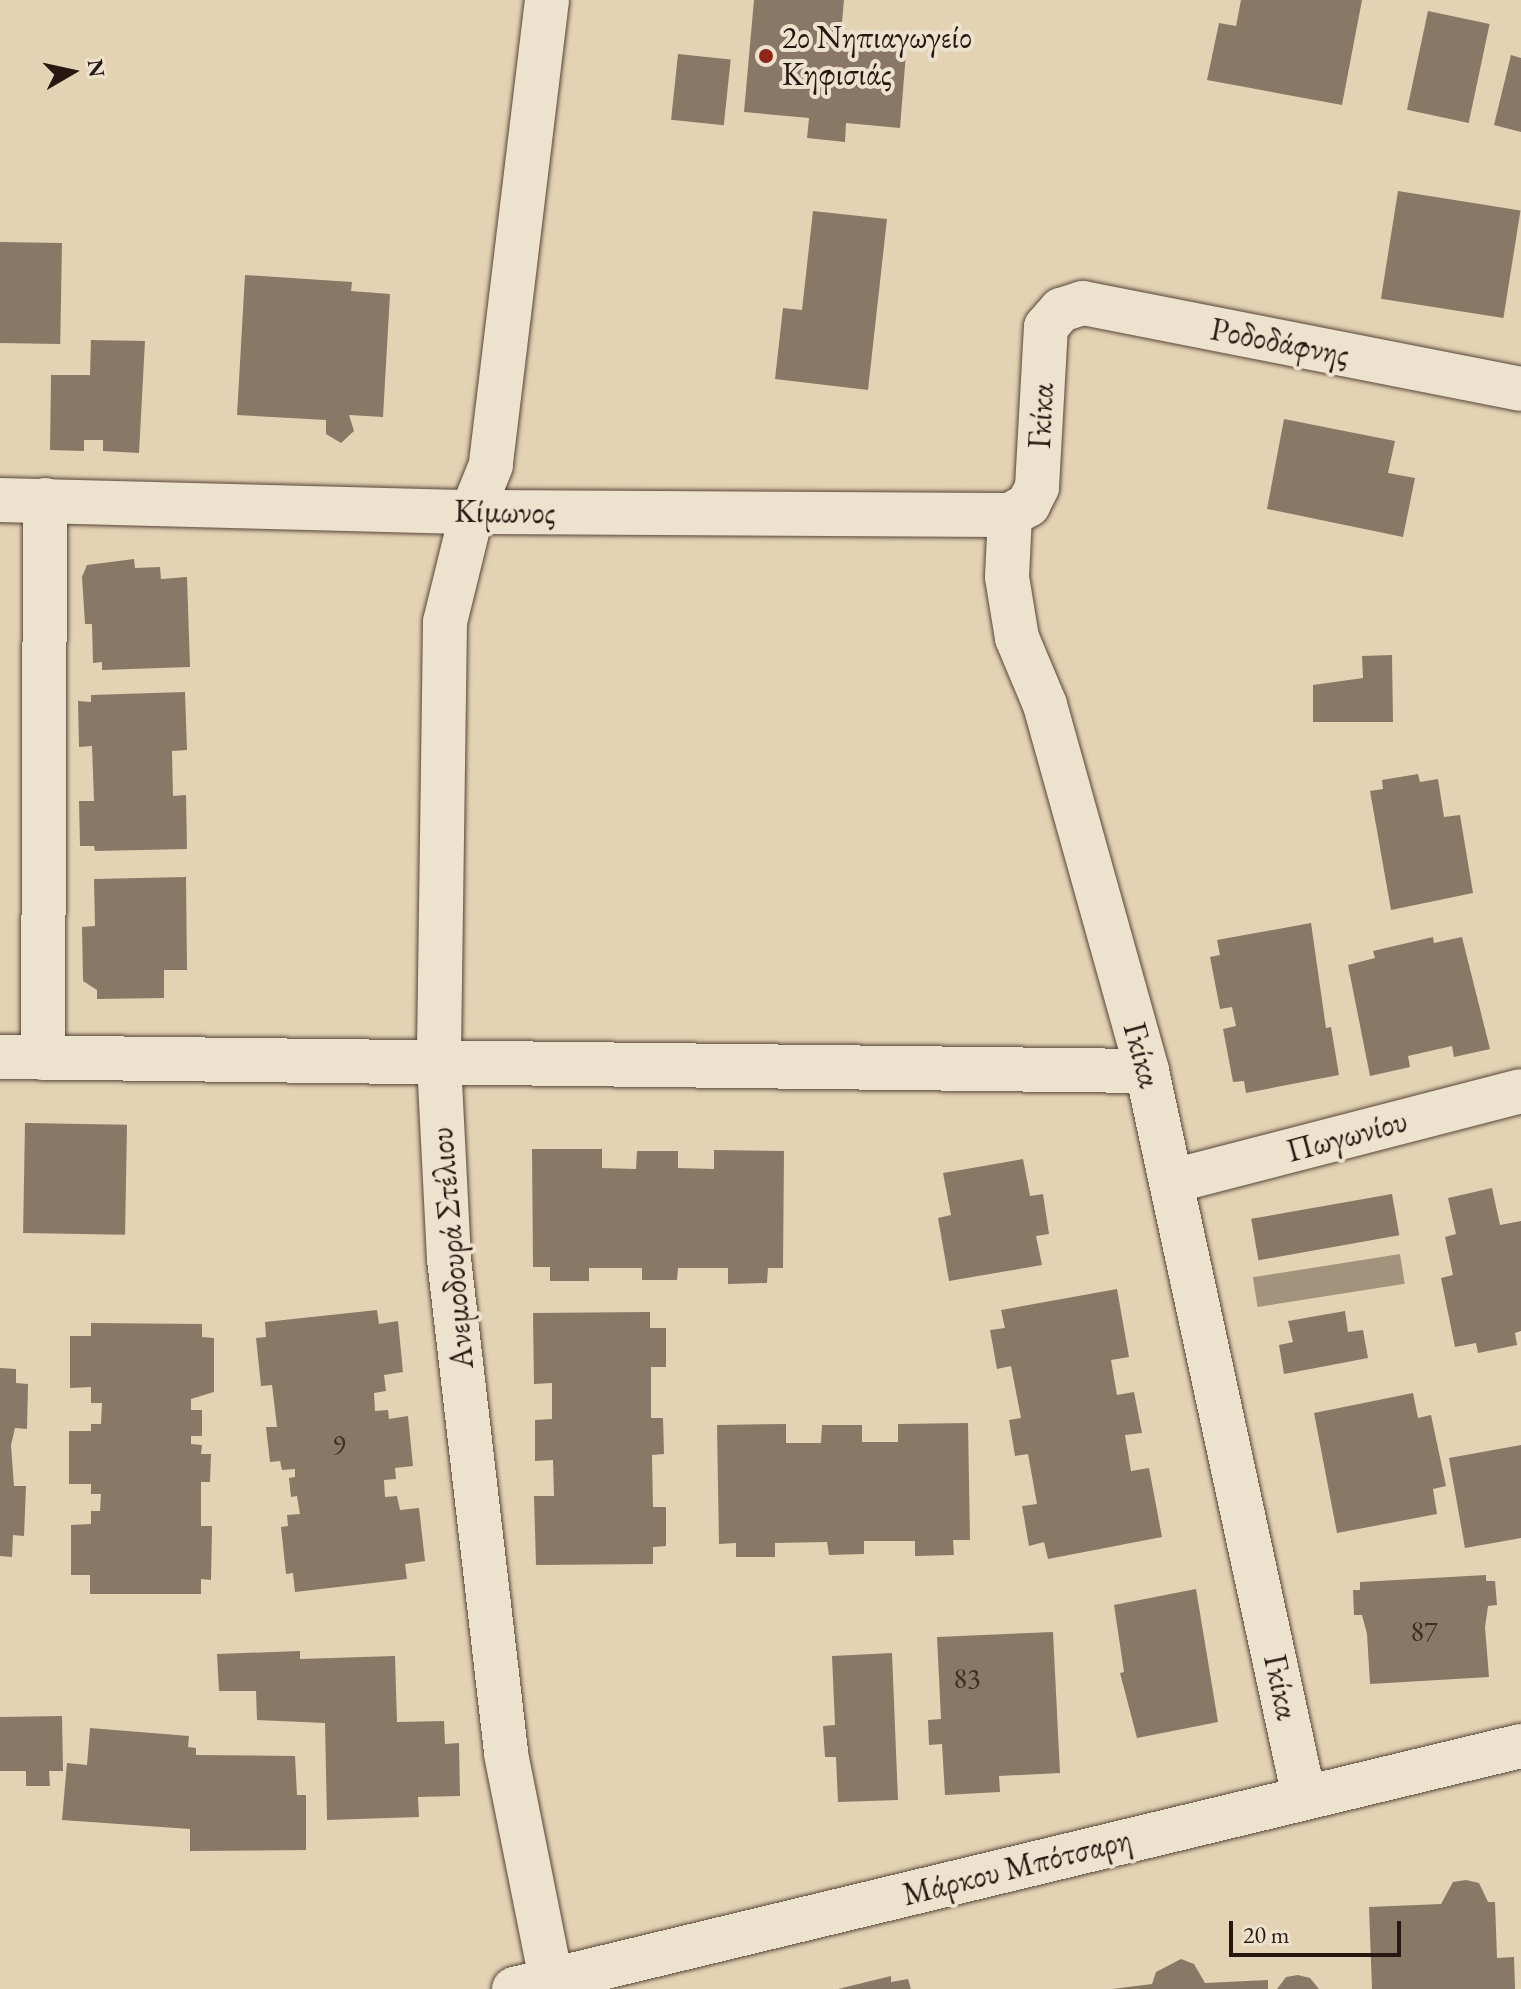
<!DOCTYPE html>
<html>
<head>
<meta charset="utf-8">
<style>
  body { margin:0 }
  #map { position:relative; width:1521px; height:1989px; overflow:hidden; background:#e3d3b4; font-family:"EB Garamond",serif }
  div>[style] { position:absolute }
  [style*='--x'] { left:calc(var(--x)*1px); top:calc(var(--y)*1px); width:calc(var(--w)*1px); rotate:calc(var(--a)*1deg) }
  .water>* { inset:0; background:#a3937c; transform-origin:0 0 }
  .building>* { inset:0; background:#897865; transform-origin:0 0 }
  .roads { filter:drop-shadow(0 0 2px #574539) drop-shadow(0 0 2px #574539) }
  .minor>* { height:44px; margin:-22px; padding:0 22px; transform-origin:22px; border-radius:22px; background:#ede2ce }
  .dots>* { width:22px; height:22px; translate:-50% -50%; box-sizing:border-box; border:4px solid #ede2ce; border-radius:50% }
  span { translate:-50% -50%; white-space:nowrap; text-align:center; line-height:1.15; -webkit-text-stroke:8px #ede2ce; paint-order:stroke }
  .number-label { font-size:28px; color:#402e25 }
  .number-label span { -webkit-text-stroke-width:0 }
  .poi-label { font-size:32px; color:#281610 }
  .left { translate:0 -50%; text-align:left }
  .street-label { font-size:32px; color:#281610 }
  .north { position:absolute; left:32px; top:32px; width:80px; height:80px; -webkit-text-stroke:6px #ede2ce; paint-order:stroke; rotate:81deg; font-size:22px; font-weight:700; line-height:32px; text-align:center; color:#281610 }
  .north::after { content:''; display:block; margin:auto; width:28px; height:36px; background:#281610; clip-path:polygon(50% 0,100% 100%,50% 72%,0 100%) }
  .scale { position:absolute; left:1229px; top:1921px; width:172px; height:36px; box-sizing:border-box; border:4px solid #281610; border-top:0; padding-left:10px; font-size:24px; line-height:28px; white-space:nowrap; color:#281610; -webkit-text-stroke:6px #ede2ce; paint-order:stroke }
</style>
</head>
<body>
<div id="map">
  <div class="water">
    <div style="left:1400px;top:1254px;width:30px;height:149px;rotate:81deg"></div>
  </div>
  <div class="building">
    <div style="clip-path:polygon(754px 0,844px 0,841px 34px,907px 40px,900px 128px,846px 123px,845px 142px,807px 138px,809px 118px,744px 112px)"></div>
    <div style="clip-path:polygon(1241px 0,1362px 0,1342px 105px,1207px 80px,1219px 23px,1236px 26px)"></div>
    <div style="left:1428px;top:11px;width:63px;height:101px;rotate:12deg"></div>
    <div style="left:678px;top:54px;width:53px;height:66px;rotate:6deg"></div>
    <div style="clip-path:polygon(1511px 55px,1521px 58px,1521px 132px,1494px 125px)"></div>
    <div style="left:1398px;top:191px;width:124px;height:109px;rotate:9deg"></div>
    <div style="clip-path:polygon(813px 211px,887px 219px,868px 390px,775px 379px,783px 308px,802px 310px)"></div>
    <div style="left:0;top:242px;width:62px;height:101px;rotate:1deg"></div>
    <div style="clip-path:polygon(245px 275px,352px 282px,351px 291px,390px 294px,383px 417px,349px 415px,354px 431px,341px 443px,326px 434px,326px 420px,237px 415px)"></div>
    <div style="clip-path:polygon(91px 340px,145px 341px,139px 453px,103px 451px,103px 440px,84px 440px,84px 451px,50px 450px,51px 375px,90px 375px)"></div>
    <div style="clip-path:polygon(1284px 419px,1395px 441px,1388px 473px,1415px 478px,1403px 537px,1267px 509px)"></div>
    <div style="clip-path:polygon(134px 559px,135px 568px,160px 567px,161px 579px,187px 577px,190px 667px,102px 670px,102px 662px,93px 663px,92px 624px,85px 624px,82px 577px,87px 565px)"></div>
    <div style="clip-path:polygon(1392px 655px,1393px 722px,1313px 722px,1313px 685px,1363px 678px,1362px 656px)"></div>
    <div style="clip-path:polygon(185px 692px,187px 750px,172px 751px,173px 796px,186px 795px,187px 849px,95px 851px,94px 846px,80px 846px,79px 801px,94px 801px,92px 746px,79px 747px,78px 701px,91px 702px,91px 695px)"></div>
    <div style="clip-path:polygon(1418px 774px,1420px 782px,1438px 779px,1444px 817px,1460px 815px,1473px 893px,1391px 910px,1370px 791px,1383px 789px,1382px 780px)"></div>
    <div style="clip-path:polygon(186px 877px,187px 970px,164px 970px,164px 998px,97px 999px,97px 990px,83px 981px,82px 927px,95px 926px,94px 879px)"></div>
    <div style="clip-path:polygon(1311px 923px,1326px 1028px,1331px 1027px,1339px 1075px,1246px 1093px,1244px 1081px,1233px 1082px,1223px 1029px,1236px 1026px,1232px 1007px,1220px 1009px,1210px 957px,1220px 955px,1217px 940px)"></div>
    <div style="clip-path:polygon(1433px 937px,1434px 943px,1462px 937px,1490px 1049px,1454px 1057px,1452px 1046px,1408px 1056px,1410px 1067px,1370px 1076px,1348px 965px,1375px 958px,1373px 951px)"></div>
    <div style="left:25px;top:1123px;width:102px;height:110px;rotate:1deg"></div>
    <div style="clip-path:polygon(532px 1149px,602px 1149px,602px 1168px,636px 1169px,637px 1151px,678px 1151px,678px 1168px,714px 1169px,714px 1150px,784px 1151px,783px 1268px,768px 1268px,767px 1283px,728px 1284px,728px 1268px,678px 1268px,677px 1280px,642px 1280px,642px 1268px,589px 1268px,589px 1281px,550px 1281px,550px 1267px,533px 1267px)"></div>
    <div style="clip-path:polygon(1023px 1159px,1030px 1196px,1043px 1194px,1049px 1234px,1036px 1236px,1042px 1265px,949px 1281px,938px 1218px,951px 1215px,943px 1173px)"></div>
    <div style="clip-path:polygon(1492px 1188px,1500px 1225px,1521px 1221px,1521px 1331px,1515px 1333px,1517px 1345px,1478px 1353px,1476px 1343px,1455px 1347px,1441px 1278px,1453px 1275px,1445px 1237px,1456px 1234px,1448px 1198px)"></div>
    <div style="left:1392px;top:1194px;width:42px;height:143px;rotate:80deg"></div>
    <div style="clip-path:polygon(1117px 1289px,1129px 1357px,1111px 1360px,1117px 1395px,1134px 1392px,1142px 1433px,1125px 1435px,1131px 1471px,1149px 1468px,1162px 1537px,1048px 1559px,1044px 1542px,1029px 1546px,1022px 1506px,1037px 1504px,1028px 1454px,1015px 1456px,1009px 1420px,1021px 1418px,1011px 1366px,997px 1369px,990px 1330px,1005px 1328px,1001px 1310px)"></div>
    <div style="clip-path:polygon(377px 1310px,379px 1324px,398px 1321px,403px 1372px,384px 1375px,386px 1391px,374px 1393px,375px 1411px,388px 1410px,389px 1419px,408px 1416px,413px 1466px,395px 1468px,396px 1479px,384px 1480px,385px 1497px,397px 1496px,400px 1510px,419px 1508px,425px 1561px,405px 1564px,407px 1579px,295px 1592px,293px 1573px,286px 1574px,281px 1527px,288px 1526px,287px 1515px,300px 1514px,297px 1496px,291px 1497px,289px 1478px,295px 1477px,295px 1469px,282px 1470px,280px 1461px,270px 1462px,266px 1427px,277px 1427px,272px 1385px,261px 1386px,256px 1338px,266px 1337px,265px 1322px)"></div>
    <div style="clip-path:polygon(1345px 1311px,1348px 1332px,1363px 1330px,1368px 1358px,1284px 1374px,1279px 1345px,1293px 1342px,1288px 1321px)"></div>
    <div style="clip-path:polygon(650px 1312px,650px 1328px,666px 1328px,666px 1367px,651px 1367px,651px 1418px,663px 1418px,664px 1454px,652px 1455px,653px 1507px,666px 1507px,666px 1546px,653px 1547px,653px 1564px,536px 1565px,534px 1496px,554px 1496px,553px 1460px,535px 1461px,535px 1420px,552px 1419px,552px 1383px,534px 1384px,533px 1313px)"></div>
    <div style="clip-path:polygon(91px 1323px,202px 1324px,202px 1337px,214px 1338px,214px 1392px,191px 1399px,191px 1410px,202px 1410px,202px 1436px,191px 1436px,191px 1444px,202px 1445px,201px 1454px,211px 1454px,210px 1482px,201px 1482px,201px 1526px,212px 1526px,211px 1580px,201px 1579px,201px 1594px,90px 1594px,90px 1575px,71px 1575px,71px 1525px,91px 1524px,91px 1511px,100px 1511px,101px 1494px,91px 1494px,91px 1484px,69px 1484px,69px 1431px,91px 1431px,91px 1424px,101px 1424px,102px 1403px,91px 1403px,91px 1387px,70px 1388px,70px 1336px,91px 1336px)"></div>
    <div style="clip-path:polygon(0 1368px,16px 1369px,16px 1383px,28px 1384px,27px 1429px,15px 1428px,11px 1445px,14px 1486px,26px 1486px,24px 1536px,13px 1535px,12px 1557px,0 1556px)"></div>
    <div style="clip-path:polygon(1413px 1393px,1418px 1418px,1431px 1415px,1446px 1486px,1433px 1489px,1437px 1514px,1337px 1533px,1314px 1413px)"></div>
    <div style="clip-path:polygon(968px 1423px,970px 1540px,953px 1540px,954px 1555px,915px 1556px,915px 1541px,864px 1541px,864px 1554px,829px 1555px,827px 1542px,775px 1543px,775px 1557px,736px 1557px,736px 1543px,719px 1544px,717px 1425px,786px 1424px,786px 1443px,821px 1443px,822px 1425px,862px 1425px,862px 1442px,898px 1442px,898px 1424px)"></div>
    <div style="clip-path:polygon(1521px 1445px,1521px 1538px,1465px 1548px,1449px 1458px)"></div>
    <div style="clip-path:polygon(1486px 1575px,1486px 1581px,1495px 1581px,1497px 1605px,1488px 1606px,1485px 1627px,1489px 1677px,1370px 1684px,1367px 1634px,1362px 1615px,1354px 1615px,1353px 1590px,1360px 1590px,1360px 1582px)"></div>
    <div style="clip-path:polygon(1196px 1589px,1218px 1722px,1137px 1738px,1120px 1673px,1124px 1672px,1114px 1605px)"></div>
    <div style="clip-path:polygon(1053px 1632px,1060px 1773px,999px 1776px,1000px 1792px,945px 1795px,942px 1744px,929px 1745px,928px 1720px,941px 1719px,937px 1637px)"></div>
    <div style="clip-path:polygon(300px 1651px,300px 1659px,395px 1656px,397px 1722px,444px 1721px,445px 1744px,459px 1743px,460px 1796px,418px 1797px,419px 1817px,327px 1820px,325px 1723px,257px 1720px,256px 1691px,219px 1691px,217px 1654px)"></div>
    <div style="clip-path:polygon(892px 1653px,898px 1800px,838px 1802px,836px 1757px,825px 1757px,823px 1726px,835px 1725px,832px 1656px)"></div>
    <div style="clip-path:polygon(62px 1716px,63px 1771px,49px 1771px,50px 1786px,26px 1786px,26px 1771px,0 1771px,0 1717px)"></div>
    <div style="clip-path:polygon(90px 1728px,189px 1736px,188px 1747px,196px 1748px,196px 1755px,295px 1756px,297px 1795px,306px 1795px,306px 1850px,190px 1851px,190px 1829px,62px 1820px,67px 1763px,87px 1765px)"></div>
    <div style="clip-path:polygon(1466px 1880px,1479px 1883px,1488px 1902px,1495px 1902px,1497px 1958px,1514px 1957px,1515px 1989px,1372px 1989px,1369px 1907px,1441px 1904px,1453px 1882px)"></div>
    <div style="clip-path:polygon(1181px 1959px,1194px 1964px,1205px 1983px,1268px 1980px,1268px 1989px,1112px 1989px,1152px 1984px,1156px 1972px)"></div>
    <div style="clip-path:polygon(1298px 1975px,1310px 1978px,1319px 1989px,1277px 1989px,1286px 1977px)"></div>
    <div style="clip-path:polygon(891px 1976px,891px 1982px,908px 1979px,911px 1989px,838px 1989px)"></div>
  </div>
  <div class="roads">
    <div class="minor">
      <div style="--x:547;--y:0;--w:468;--a:96.9"></div>
      <div style="--x:491;--y:465;--w:51;--a:112"></div>
      <div style="--x:472;--y:512;--w:113;--a:103.8"></div>
      <div style="--x:445;--y:622;--w:440;--a:90.8"></div>
      <div style="--x:439;--y:1062;--w:197;--a:87.1"></div>
      <div style="--x:449;--y:1259;--w:498;--a:83.4"></div>
      <div style="--x:506;--y:1754;--w:230;--a:78.7"></div>
      <div style="--x:0;--y:500;--w:472;--a:1.5"></div>
      <div style="--x:472;--y:512;--w:538;--a:0.32"></div>
      <div style="--x:1010;--y:515;--w:21;--a:-29"></div>
      <div style="--x:1028;--y:505;--w:20;--a:-63"></div>
      <div style="--x:1037;--y:487;--w:160;--a:-86.8"></div>
      <div style="--x:1046;--y:327;--w:23;--a:-49"></div>
      <div style="--x:1061;--y:310;--w:23;--a:-18"></div>
      <div style="--x:1083;--y:303;--w:446;--a:11.1"></div>
      <div style="--x:1010;--y:515;--w:62;--a:92.8"></div>
      <div style="--x:1007;--y:577;--w:62;--a:80.7"></div>
      <div style="--x:1017;--y:638;--w:73;--a:67.3"></div>
      <div style="--x:1045;--y:705;--w:380;--a:74.4"></div>
      <div style="--x:1147;--y:1071;--w:743;--a:77.8"></div>
      <div style="--x:0;--y:1057;--w:1147;--a:0.7"></div>
      <div style="--x:43;--y:1058;--w:558;--a:-89.79"></div>
      <div style="--x:1173;--y:1181;--w:359;--a:-14.5"></div>
      <div style="--x:514;--y:1989;--w:1036;--a:-13.57"></div>
    </div>
  </div>
  <div class="dots">
    <div style="left:766px;top:56px;background:#8f2418"></div>
  </div>
  <div class="number-label">
    <span style="left:339px;top:1444px">9</span>
    <span style="left:1424px;top:1631px">87</span>
    <span style="left:967px;top:1678px">83</span>
  </div>
  <div class="poi-label">
    <span class="left" style="left:782px;top:56px">2ο Νηπιαγωγείο<br>Κηφισιάς</span>
  </div>
  <div class="street-label">
    <span style="left:1280px;top:342px;rotate:11deg">Ροδοδάφνης</span>
    <span style="left:1041px;top:416px;rotate:-87deg">Γκίκα</span>
    <span style="left:505px;top:512px;rotate:1deg">Κίμωνος</span>
    <span style="left:1142px;top:1055px;rotate:75deg">Γκίκα</span>
    <span style="left:1347px;top:1136px;rotate:-15deg">Πωγωνίου</span>
    <span style="left:452px;top:1248px;rotate:-95deg">Ανεμοδουρά Στέλιου</span>
    <span style="left:1281px;top:1687px;rotate:78deg">Γκίκα</span>
    <span style="left:1017px;top:1867px;rotate:-14deg">Μάρκου Μπότσαρη</span>
  </div>
  <div class="north">N</div>
  <div class="scale">20 m</div>
</div>
</body>
</html>
